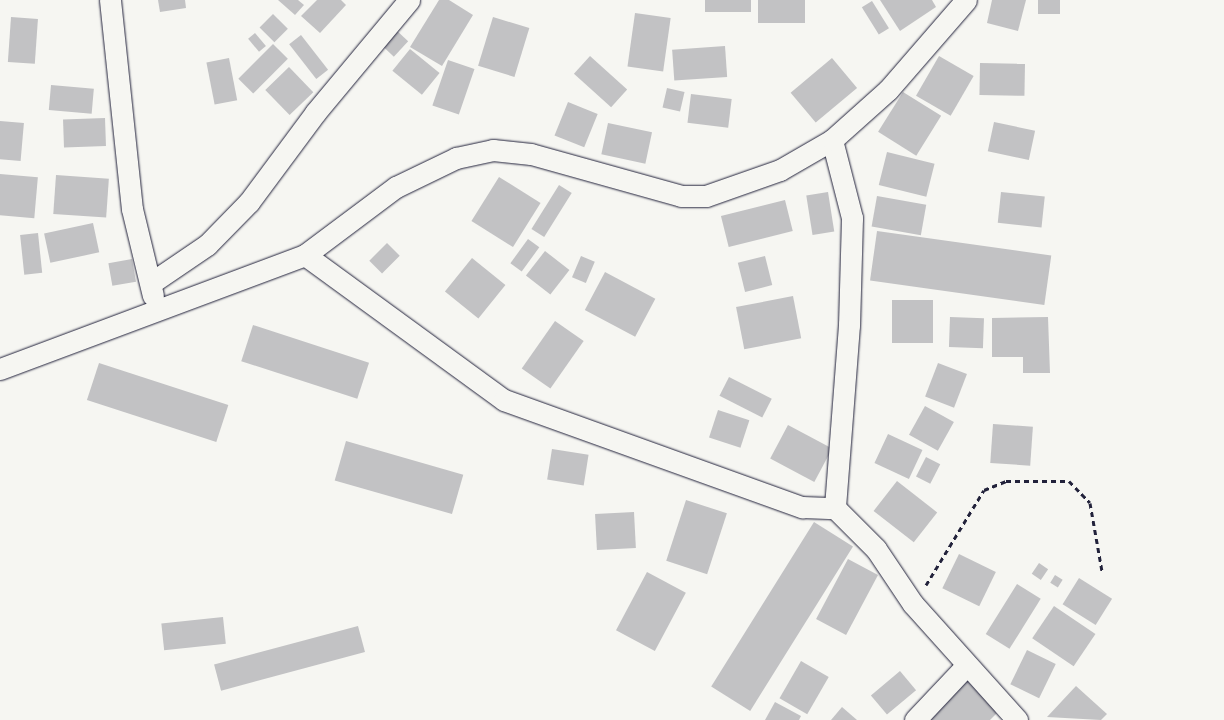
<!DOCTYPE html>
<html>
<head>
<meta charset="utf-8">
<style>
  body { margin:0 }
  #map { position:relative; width:1224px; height:720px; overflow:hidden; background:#f6f6f2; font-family:Kalam,sans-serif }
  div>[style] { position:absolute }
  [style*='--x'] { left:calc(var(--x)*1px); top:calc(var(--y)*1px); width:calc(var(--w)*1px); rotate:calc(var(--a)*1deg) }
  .building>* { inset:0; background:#c2c2c4; transform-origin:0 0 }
  .path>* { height:3px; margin-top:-1.5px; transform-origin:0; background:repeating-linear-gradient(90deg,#22223b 0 5px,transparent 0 9px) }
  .roads { filter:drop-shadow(0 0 1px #22223b) drop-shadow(0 0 1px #22223b) }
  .minor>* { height:21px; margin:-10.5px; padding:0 10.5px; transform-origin:10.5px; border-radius:10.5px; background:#f6f6f2 }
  span { translate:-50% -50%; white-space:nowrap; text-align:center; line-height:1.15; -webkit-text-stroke:4px #f6f6f2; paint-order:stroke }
</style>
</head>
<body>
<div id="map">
  <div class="building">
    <div style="clip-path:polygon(158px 0,185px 0,186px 8px,160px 12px)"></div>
    <div style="clip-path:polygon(278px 0,298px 0,304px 5px,295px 15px)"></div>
    <div style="clip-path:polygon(317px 0,341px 0,346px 5px,320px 33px,301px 16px)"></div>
    <div style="clip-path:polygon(439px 0,449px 0,473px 15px,442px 66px,410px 47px)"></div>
    <div style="left:705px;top:0;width:46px;height:12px"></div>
    <div style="left:758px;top:0;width:47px;height:23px"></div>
    <div style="clip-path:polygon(880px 0,932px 0,936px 7px,900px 31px)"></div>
    <div style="clip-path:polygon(992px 0,1026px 0,1018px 31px,987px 23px)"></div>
    <div style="left:1038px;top:0;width:22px;height:14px"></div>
    <div style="left:872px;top:1px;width:32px;height:12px;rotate:58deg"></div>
    <div style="left:635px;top:13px;width:36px;height:54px;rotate:8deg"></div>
    <div style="left:273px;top:14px;width:21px;height:19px;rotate:45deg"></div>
    <div style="left:11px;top:17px;width:27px;height:45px;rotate:4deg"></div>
    <div style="left:493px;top:17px;width:38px;height:51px;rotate:17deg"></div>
    <div style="left:395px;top:29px;width:18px;height:21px;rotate:43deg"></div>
    <div style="left:255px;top:33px;width:17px;height:9px;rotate:50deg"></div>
    <div style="left:301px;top:35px;width:44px;height:15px;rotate:52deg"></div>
    <div style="left:273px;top:44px;width:21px;height:49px;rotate:45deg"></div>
    <div style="left:725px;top:46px;width:31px;height:53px;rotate:86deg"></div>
    <div style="left:410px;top:49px;width:38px;height:28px;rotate:39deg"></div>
    <div style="left:590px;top:56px;width:50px;height:24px;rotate:42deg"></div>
    <div style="left:939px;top:56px;width:40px;height:46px;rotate:30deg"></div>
    <div style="left:229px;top:58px;width:43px;height:23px;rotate:79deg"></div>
    <div style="left:832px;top:58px;width:39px;height:54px;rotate:50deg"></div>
    <div style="left:448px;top:60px;width:28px;height:48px;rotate:19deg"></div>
    <div style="left:980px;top:63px;width:45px;height:32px;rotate:1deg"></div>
    <div style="left:289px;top:67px;width:35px;height:33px;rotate:46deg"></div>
    <div style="left:51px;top:85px;width:43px;height:25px;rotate:5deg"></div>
    <div style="left:667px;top:88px;width:18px;height:20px;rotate:13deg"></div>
    <div style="left:903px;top:92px;width:45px;height:47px;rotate:32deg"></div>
    <div style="left:691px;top:94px;width:41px;height:29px;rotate:7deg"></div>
    <div style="left:568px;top:102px;width:32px;height:36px;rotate:22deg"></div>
    <div style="left:105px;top:118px;width:28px;height:42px;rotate:88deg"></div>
    <div style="left:0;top:121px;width:24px;height:38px;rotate:5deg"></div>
    <div style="left:994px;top:122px;width:42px;height:30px;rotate:12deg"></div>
    <div style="left:608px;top:123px;width:45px;height:32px;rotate:12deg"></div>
    <div style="left:887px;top:152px;width:49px;height:34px;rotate:14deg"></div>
    <div style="left:0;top:174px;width:38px;height:41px;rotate:5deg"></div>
    <div style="left:56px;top:175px;width:53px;height:39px;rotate:4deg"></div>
    <div style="left:499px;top:177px;width:49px;height:52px;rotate:32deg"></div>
    <div style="left:559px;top:185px;width:15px;height:52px;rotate:32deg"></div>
    <div style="left:828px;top:192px;width:40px;height:22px;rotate:81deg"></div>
    <div style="left:1001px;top:192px;width:44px;height:31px;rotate:6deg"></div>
    <div style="left:877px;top:196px;width:50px;height:31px;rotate:10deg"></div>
    <div style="left:785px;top:200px;width:32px;height:66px;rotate:76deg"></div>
    <div style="left:93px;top:223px;width:30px;height:50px;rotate:78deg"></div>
    <div style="left:877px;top:231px;width:176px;height:50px;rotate:8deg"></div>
    <div style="left:38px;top:233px;width:40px;height:18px;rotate:84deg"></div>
    <div style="left:528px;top:239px;width:14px;height:30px;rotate:36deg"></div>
    <div style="left:387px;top:243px;width:18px;height:25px;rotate:45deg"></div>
    <div style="left:545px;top:251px;width:31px;height:31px;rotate:38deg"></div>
    <div style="left:581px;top:256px;width:15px;height:23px;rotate:23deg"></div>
    <div style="left:765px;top:256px;width:30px;height:28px;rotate:76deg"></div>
    <div style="left:472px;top:258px;width:43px;height:43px;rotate:39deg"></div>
    <div style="left:132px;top:259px;width:23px;height:24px;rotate:80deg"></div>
    <div style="left:605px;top:272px;width:57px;height:43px;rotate:28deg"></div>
    <div style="left:793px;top:296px;width:43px;height:58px;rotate:79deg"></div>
    <div style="left:892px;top:300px;width:41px;height:43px"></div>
    <div style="left:950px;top:317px;width:34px;height:30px;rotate:2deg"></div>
    <div style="clip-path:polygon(1048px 317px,1050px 373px,1023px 373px,1023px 357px,992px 357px,992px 318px)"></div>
    <div style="left:555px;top:321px;width:35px;height:58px;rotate:35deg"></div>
    <div style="left:253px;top:325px;width:122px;height:38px;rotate:18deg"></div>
    <div style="left:99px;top:363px;width:136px;height:39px;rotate:18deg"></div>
    <div style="left:938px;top:363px;width:31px;height:36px;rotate:21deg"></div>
    <div style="left:729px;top:377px;width:48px;height:21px;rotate:27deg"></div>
    <div style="left:925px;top:406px;width:33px;height:33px;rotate:29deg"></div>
    <div style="left:718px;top:410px;width:33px;height:29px;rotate:18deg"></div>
    <div style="left:993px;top:424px;width:40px;height:39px;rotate:4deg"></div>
    <div style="left:788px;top:425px;width:50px;height:38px;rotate:28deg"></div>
    <div style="left:888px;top:434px;width:38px;height:32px;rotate:25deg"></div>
    <div style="left:346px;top:441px;width:122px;height:41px;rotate:16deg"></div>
    <div style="left:552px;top:449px;width:37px;height:31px;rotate:9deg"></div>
    <div style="left:926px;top:457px;width:16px;height:22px;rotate:27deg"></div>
    <div style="left:897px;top:481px;width:51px;height:38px;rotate:38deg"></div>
    <div style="left:686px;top:500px;width:43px;height:64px;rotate:18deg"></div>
    <div style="left:634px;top:512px;width:36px;height:39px;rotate:87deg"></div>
    <div style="left:814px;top:522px;width:46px;height:194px;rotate:32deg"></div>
    <div style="left:959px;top:554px;width:41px;height:38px;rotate:26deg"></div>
    <div style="left:848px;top:559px;width:34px;height:68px;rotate:28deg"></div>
    <div style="left:1039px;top:563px;width:11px;height:13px;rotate:34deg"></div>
    <div style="left:647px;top:572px;width:44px;height:66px;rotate:28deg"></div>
    <div style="left:1055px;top:575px;width:9px;height:9px;rotate:32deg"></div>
    <div style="left:1079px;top:578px;width:39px;height:31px;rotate:32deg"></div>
    <div style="left:1017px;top:584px;width:28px;height:59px;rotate:32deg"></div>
    <div style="left:1054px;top:606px;width:50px;height:39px;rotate:34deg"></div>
    <div style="left:223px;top:617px;width:27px;height:62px;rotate:84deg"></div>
    <div style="left:358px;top:626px;width:27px;height:149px;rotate:75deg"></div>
    <div style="left:1027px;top:650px;width:32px;height:38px;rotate:26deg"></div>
    <div style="left:801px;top:661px;width:32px;height:43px;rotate:30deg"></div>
    <div style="left:900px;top:671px;width:25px;height:38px;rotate:50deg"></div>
    <div style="clip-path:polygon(969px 674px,1002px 708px,990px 720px,925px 720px)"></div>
    <div style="clip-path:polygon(1076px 686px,1107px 714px,1101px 720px,1047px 717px)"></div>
    <div style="clip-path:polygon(775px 702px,801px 716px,799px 720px,765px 720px)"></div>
    <div style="clip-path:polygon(842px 707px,857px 720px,831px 720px)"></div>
  </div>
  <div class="path">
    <div style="--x:926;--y:585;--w:111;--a:-58.6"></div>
    <div style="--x:984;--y:490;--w:24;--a:-22"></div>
    <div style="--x:1006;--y:481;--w:63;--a:0"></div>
    <div style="--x:1069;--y:481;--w:30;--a:46"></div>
    <div style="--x:1090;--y:503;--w:69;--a:80"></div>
  </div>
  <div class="roads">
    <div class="minor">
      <div style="--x:110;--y:0;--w:210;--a:84"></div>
      <div style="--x:132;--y:209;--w:89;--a:76.4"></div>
      <div style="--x:832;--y:140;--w:81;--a:75.6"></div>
      <div style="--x:852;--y:218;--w:107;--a:91.6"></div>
      <div style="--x:849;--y:325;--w:184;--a:94.4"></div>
      <div style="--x:305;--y:255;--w:246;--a:36.1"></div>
      <div style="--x:504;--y:400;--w:317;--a:19.8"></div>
      <div style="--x:802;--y:507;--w:33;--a:2"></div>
      <div style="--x:835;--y:508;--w:58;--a:45"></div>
      <div style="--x:876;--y:549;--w:66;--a:56.1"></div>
      <div style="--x:913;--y:604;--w:156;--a:48.1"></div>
      <div style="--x:151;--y:283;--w:68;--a:-34.2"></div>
      <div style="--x:207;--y:245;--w:60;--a:-45.7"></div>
      <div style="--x:249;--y:202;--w:111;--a:-53.4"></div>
      <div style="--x:315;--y:113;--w:147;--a:-50.2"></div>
      <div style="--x:0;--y:369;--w:326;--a:-20.5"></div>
      <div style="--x:305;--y:255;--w:114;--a:-36.8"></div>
      <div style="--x:396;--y:187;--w:67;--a:-25.8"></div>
      <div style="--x:456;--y:158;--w:38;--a:-12"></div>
      <div style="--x:493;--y:150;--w:38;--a:6"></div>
      <div style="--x:531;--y:154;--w:156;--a:15.6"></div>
      <div style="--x:681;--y:196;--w:25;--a:0"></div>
      <div style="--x:706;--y:196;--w:78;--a:-19.4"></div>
      <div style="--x:780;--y:170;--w:60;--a:-30"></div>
      <div style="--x:832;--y:140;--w:75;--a:-41.8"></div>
      <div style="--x:888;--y:90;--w:119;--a:-49.1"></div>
      <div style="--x:915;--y:720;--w:73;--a:-46.7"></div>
    </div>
  </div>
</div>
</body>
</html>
